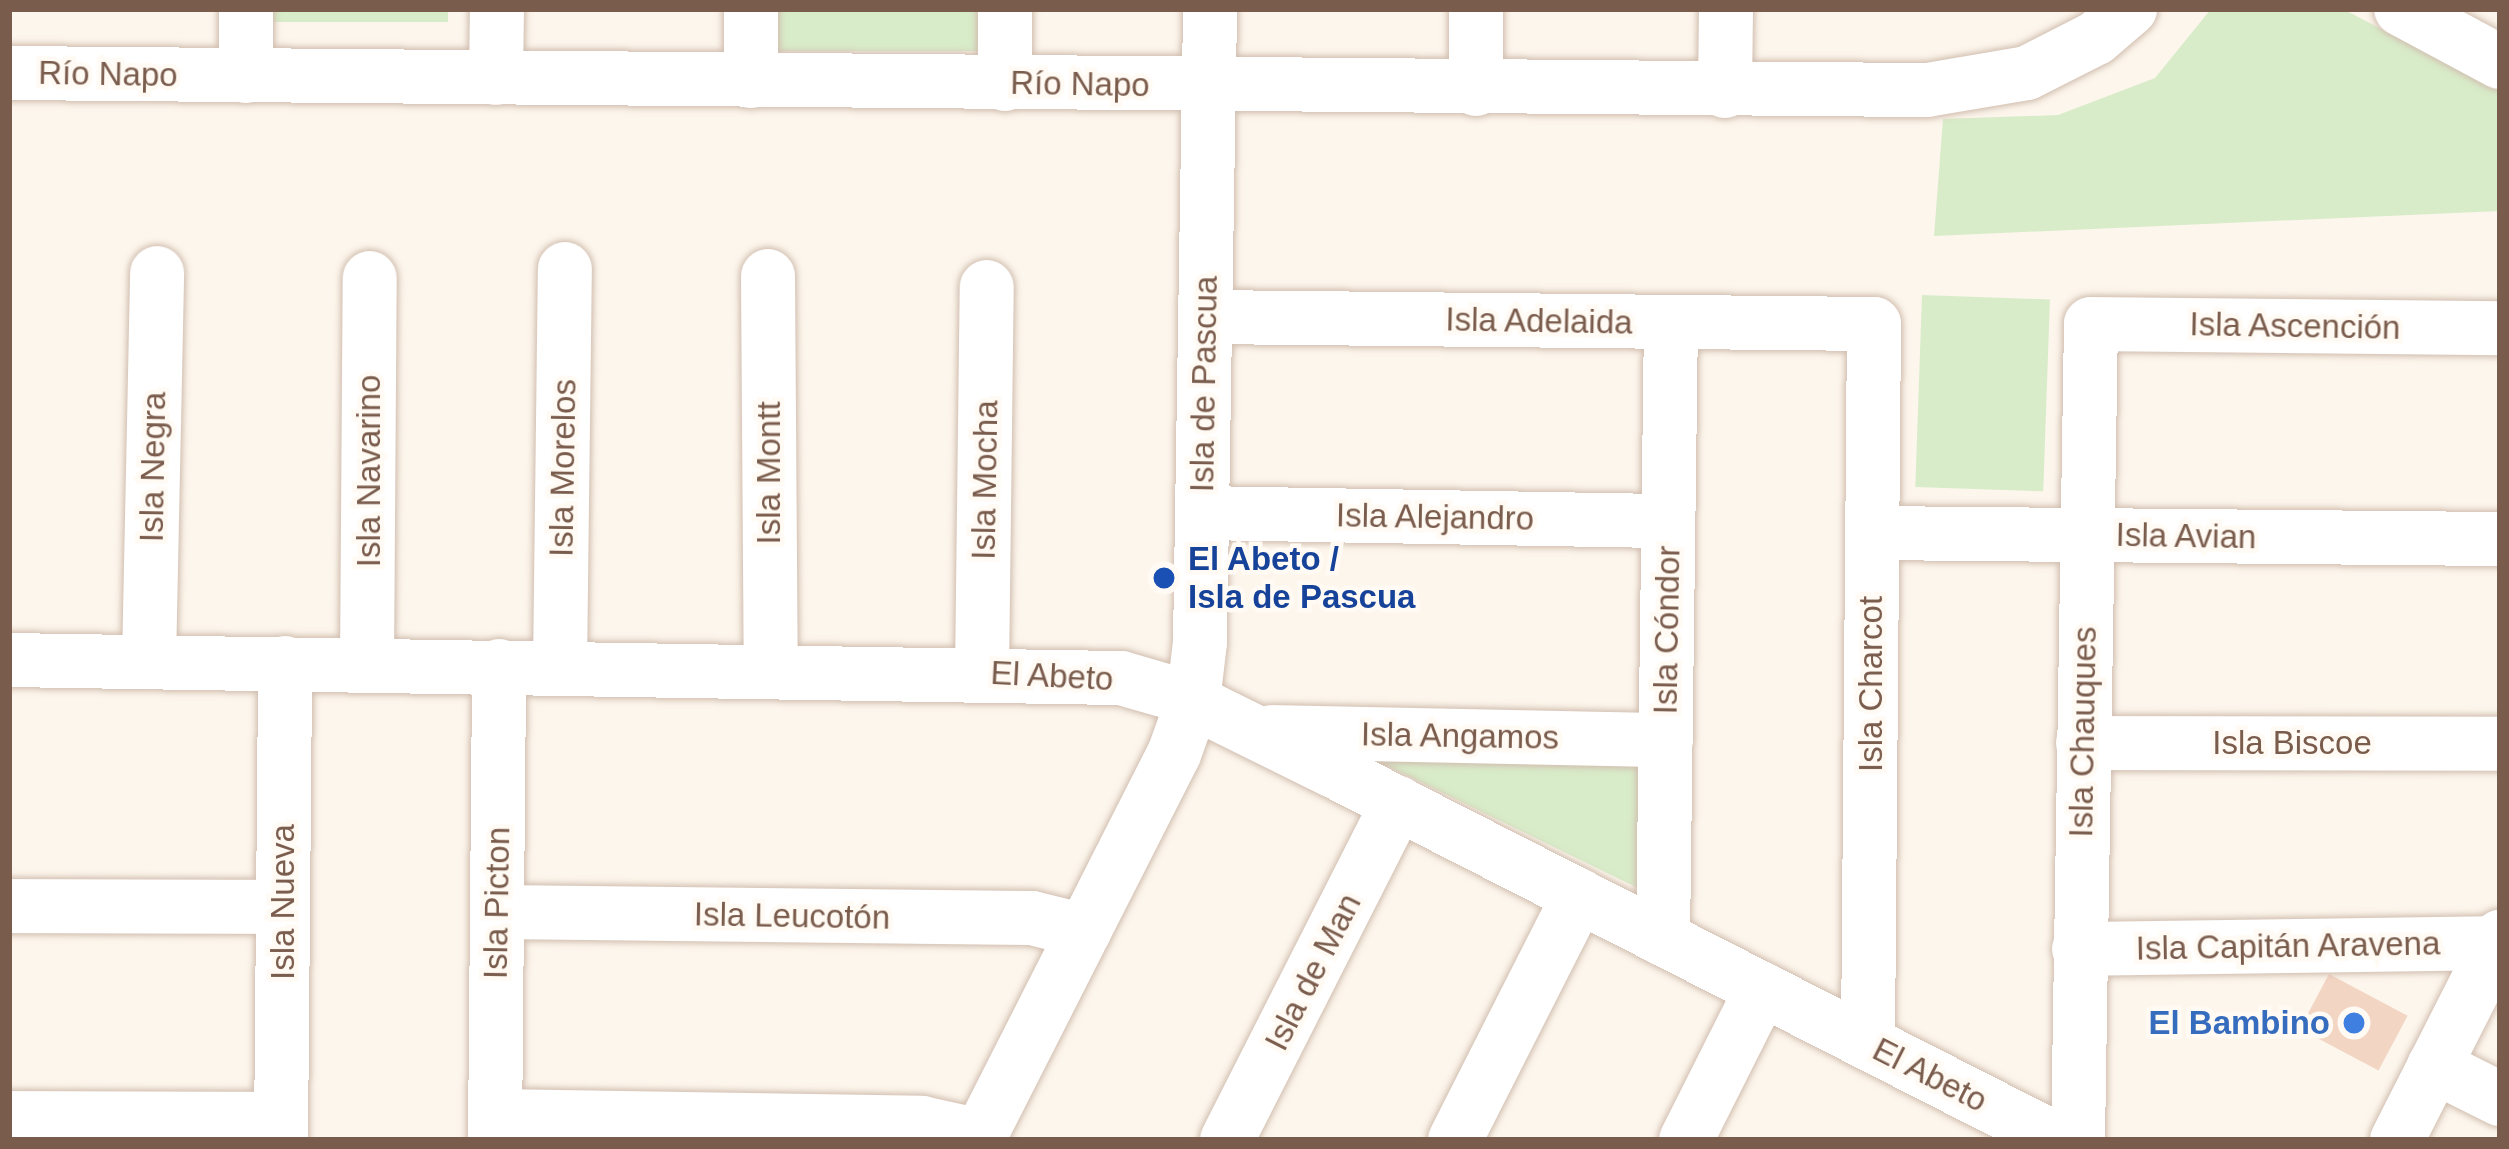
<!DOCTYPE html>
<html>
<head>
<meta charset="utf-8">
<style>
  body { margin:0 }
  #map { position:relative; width:2509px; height:1149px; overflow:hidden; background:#fdf6ec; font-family:Helvetica,sans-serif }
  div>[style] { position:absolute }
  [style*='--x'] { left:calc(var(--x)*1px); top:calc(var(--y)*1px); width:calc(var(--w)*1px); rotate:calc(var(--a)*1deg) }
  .green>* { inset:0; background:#d8ecc9; transform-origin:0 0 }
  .building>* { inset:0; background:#f3d5c3; transform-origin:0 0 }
  .roads { filter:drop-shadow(0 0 3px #d1beb0) drop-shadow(0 0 3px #d1beb0) }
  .minor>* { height:54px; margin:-27px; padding:0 27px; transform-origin:27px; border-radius:27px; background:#fff }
  .dots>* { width:33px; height:33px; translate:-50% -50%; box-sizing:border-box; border:6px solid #fffaf3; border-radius:50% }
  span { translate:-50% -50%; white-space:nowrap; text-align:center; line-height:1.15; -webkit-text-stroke:9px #fffaf3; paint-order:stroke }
  .street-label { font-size:33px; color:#7a5c4d }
  .transit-label { font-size:33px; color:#164399; font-weight:700 }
  .left { translate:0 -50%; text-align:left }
  .shop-label { font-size:33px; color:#366cbe; font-weight:700 }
  .right { translate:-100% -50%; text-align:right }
  .frame { position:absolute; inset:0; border:12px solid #7a5c4d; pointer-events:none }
</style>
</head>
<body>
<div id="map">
  <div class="green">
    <div style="left:272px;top:9px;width:176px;height:13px"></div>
    <div style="left:763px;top:9px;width:224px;height:42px"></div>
    <div style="clip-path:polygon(2211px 9px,2343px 9px,2500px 91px,2500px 211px,1934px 236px,1943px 119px,2058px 115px,2155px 78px)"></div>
    <div style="left:1922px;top:295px;width:128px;height:192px;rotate:2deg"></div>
    <div style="clip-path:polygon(1648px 754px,1648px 893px,1365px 755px)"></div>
  </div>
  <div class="building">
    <div style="left:2329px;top:974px;width:89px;height:62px;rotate:28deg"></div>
  </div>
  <div class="roads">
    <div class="minor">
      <div style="--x:2401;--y:9;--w:112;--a:28.2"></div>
      <div style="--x:9;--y:73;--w:1918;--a:0.51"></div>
      <div style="--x:1927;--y:90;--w:101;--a:-9.6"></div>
      <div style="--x:2027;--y:73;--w:77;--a:-26.9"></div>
      <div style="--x:2096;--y:38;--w:45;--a:-40.5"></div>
      <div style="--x:246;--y:76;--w:67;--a:-90"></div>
      <div style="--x:496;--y:78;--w:69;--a:-89.2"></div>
      <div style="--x:751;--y:81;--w:72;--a:-90"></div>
      <div style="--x:1005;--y:84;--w:75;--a:-90"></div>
      <div style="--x:1476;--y:89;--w:80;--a:-90"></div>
      <div style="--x:1725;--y:91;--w:82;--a:-89.3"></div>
      <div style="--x:768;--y:276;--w:394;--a:89.6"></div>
      <div style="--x:1205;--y:317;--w:669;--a:0.6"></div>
      <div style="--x:1874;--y:324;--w:719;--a:90.48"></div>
      <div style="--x:1202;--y:513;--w:466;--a:1"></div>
      <div style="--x:1872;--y:533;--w:628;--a:0.55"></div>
      <div style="--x:9;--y:660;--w:1112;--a:0.93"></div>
      <div style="--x:1121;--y:678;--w:61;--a:16.1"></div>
      <div style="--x:1180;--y:695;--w:172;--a:26.3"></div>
      <div style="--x:1334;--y:771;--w:813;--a:27.01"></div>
      <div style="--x:149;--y:662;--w:389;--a:-88.8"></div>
      <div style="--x:367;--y:665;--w:387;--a:-89.6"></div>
      <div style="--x:560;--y:667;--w:398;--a:-89.3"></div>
      <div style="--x:982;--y:673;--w:386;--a:-89.3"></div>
      <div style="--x:1272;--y:732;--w:394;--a:1.2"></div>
      <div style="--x:2083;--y:743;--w:417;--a:0.1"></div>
      <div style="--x:9;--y:906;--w:274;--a:0.2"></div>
      <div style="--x:498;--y:912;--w:534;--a:0.64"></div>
      <div style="--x:1032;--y:918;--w:54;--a:14"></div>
      <div style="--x:1663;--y:939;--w:617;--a:-89.26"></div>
      <div style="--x:2079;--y:949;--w:418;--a:-0.8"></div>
      <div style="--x:2434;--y:1066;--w:74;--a:26.6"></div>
      <div style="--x:495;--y:1116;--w:427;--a:0.9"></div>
      <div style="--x:922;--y:1123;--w:59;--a:12.6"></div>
      <div style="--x:9;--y:1118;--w:272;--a:0.2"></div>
      <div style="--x:281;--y:1140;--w:477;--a:-89.5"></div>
      <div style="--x:495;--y:1140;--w:474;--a:-89.5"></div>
      <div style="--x:978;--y:1140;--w:433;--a:-63.1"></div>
      <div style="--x:1174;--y:754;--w:56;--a:-70.3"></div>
      <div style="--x:1193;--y:701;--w:59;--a:-83.2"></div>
      <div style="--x:1200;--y:642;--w:633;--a:-89.09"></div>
      <div style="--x:1227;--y:1140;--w:378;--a:-63.1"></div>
      <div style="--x:1455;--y:1140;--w:274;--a:-63.1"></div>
      <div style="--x:1686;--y:1140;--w:169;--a:-63.3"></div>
      <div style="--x:2078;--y:1140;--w:816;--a:-89.09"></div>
      <div style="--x:2091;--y:324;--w:409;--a:0.6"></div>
      <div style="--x:2397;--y:1140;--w:228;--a:-63.1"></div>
    </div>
  </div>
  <div class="dots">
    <div style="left:1164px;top:578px;background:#1a4fb4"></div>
    <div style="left:2354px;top:1023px;background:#3f7fe0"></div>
  </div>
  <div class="street-label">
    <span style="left:108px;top:74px;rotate:1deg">Río Napo</span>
    <span style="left:1080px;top:84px;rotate:1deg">Río Napo</span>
    <span style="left:1539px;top:321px;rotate:1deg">Isla Adelaida</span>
    <span style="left:2295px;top:326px;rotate:1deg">Isla Ascención</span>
    <span style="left:1204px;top:384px;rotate:-89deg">Isla de Pascua</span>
    <span style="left:153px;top:467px;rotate:-89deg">Isla Negra</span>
    <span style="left:563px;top:468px;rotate:-89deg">Isla Morelos</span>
    <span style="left:369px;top:471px;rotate:-90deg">Isla Navarino</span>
    <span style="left:769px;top:473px;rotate:-90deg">Isla Montt</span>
    <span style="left:985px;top:480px;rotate:-89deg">Isla Mocha</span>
    <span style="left:1435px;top:517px;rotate:1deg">Isla Alejandro</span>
    <span style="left:2186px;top:536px;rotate:1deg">Isla Avian</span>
    <span style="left:1667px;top:630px;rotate:-89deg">Isla Cóndor</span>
    <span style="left:1052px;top:676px;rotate:3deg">El Abeto</span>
    <span style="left:1871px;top:684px;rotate:-90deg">Isla Charcot</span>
    <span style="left:2083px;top:732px;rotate:-89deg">Isla Chauques</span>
    <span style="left:1460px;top:736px;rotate:1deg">Isla Angamos</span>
    <span style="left:2292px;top:743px">Isla Biscoe</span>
    <span style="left:283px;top:902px;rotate:-90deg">Isla Nueva</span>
    <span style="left:497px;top:903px;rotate:-89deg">Isla Picton</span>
    <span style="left:792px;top:916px;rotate:1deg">Isla Leucotón</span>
    <span style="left:2288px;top:946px;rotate:-1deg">Isla Capitán Aravena</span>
    <span style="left:1313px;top:972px;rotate:-63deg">Isla de Man</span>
    <span style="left:1930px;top:1075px;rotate:27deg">El Abeto</span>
  </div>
  <div class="transit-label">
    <span class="left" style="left:1188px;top:578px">El Abeto /<br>Isla de Pascua</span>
  </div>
  <div class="shop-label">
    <span class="right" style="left:2330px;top:1023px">El Bambino</span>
  </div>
  <div class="frame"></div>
</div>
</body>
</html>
